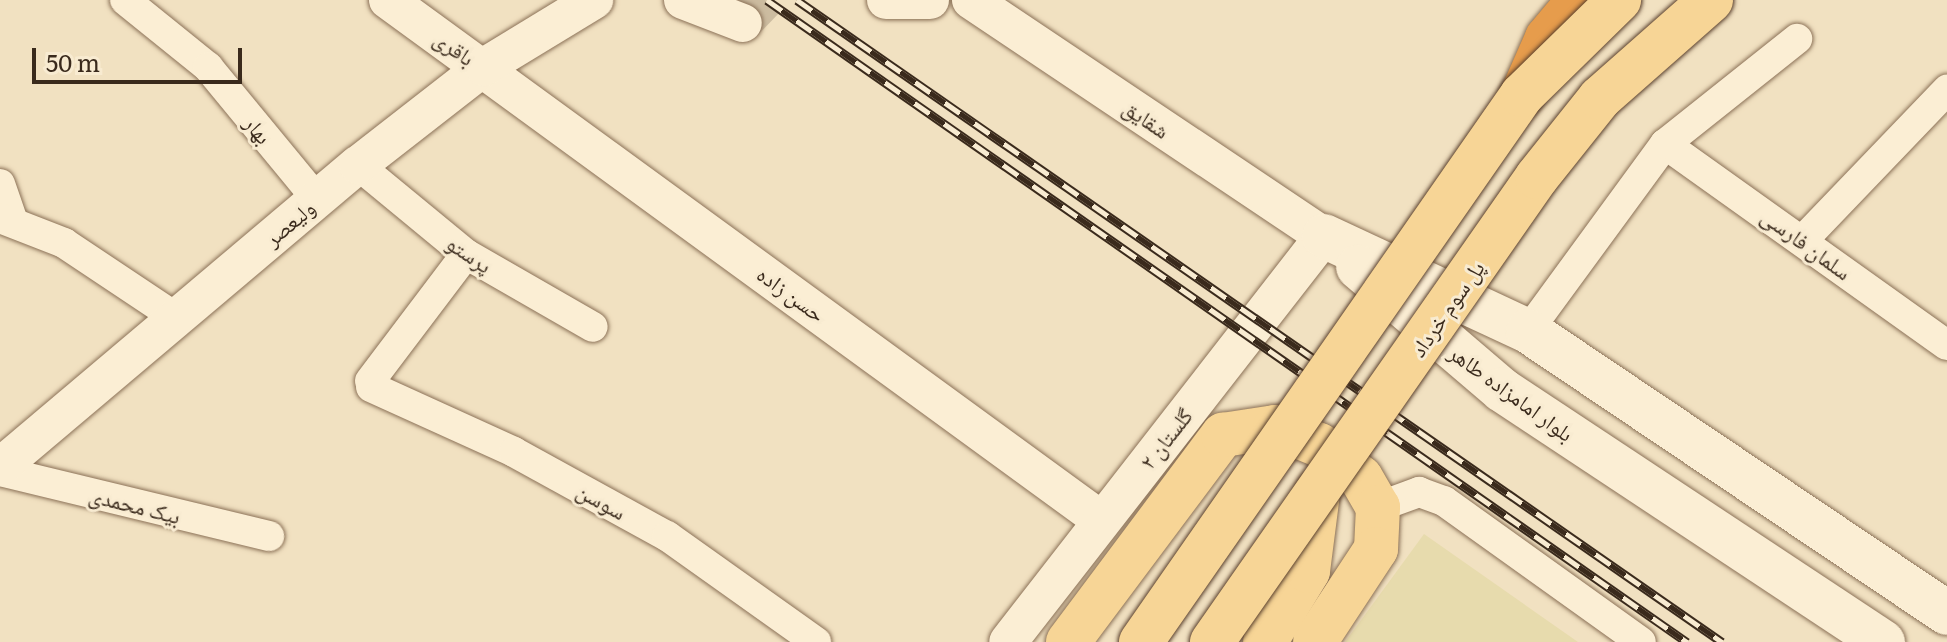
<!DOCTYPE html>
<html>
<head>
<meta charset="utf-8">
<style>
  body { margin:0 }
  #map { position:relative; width:1947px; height:642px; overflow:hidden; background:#f1e1c1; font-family:Literata,"Noto Naskh Arabic",serif }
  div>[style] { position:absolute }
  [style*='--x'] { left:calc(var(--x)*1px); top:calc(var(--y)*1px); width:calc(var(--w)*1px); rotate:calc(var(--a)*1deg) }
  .farmland>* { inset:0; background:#e7dbad }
  .tertiary-tunnel>* { height:38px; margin-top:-19px; transform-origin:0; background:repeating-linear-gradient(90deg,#ccbca0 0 38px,transparent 0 57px) }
  .roads { filter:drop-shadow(0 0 2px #8b7157) drop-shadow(0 0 2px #8b7157) }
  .minor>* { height:30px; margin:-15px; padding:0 15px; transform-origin:15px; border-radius:15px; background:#fbeed4 }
  .tertiary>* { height:38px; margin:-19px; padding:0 19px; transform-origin:19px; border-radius:19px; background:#fbeed4 }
  .secondary>* { height:44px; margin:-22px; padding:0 22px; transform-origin:22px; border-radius:22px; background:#fbeed4 }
  .primary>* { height:44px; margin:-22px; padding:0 22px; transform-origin:22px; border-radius:22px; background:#f7d596 }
  .motorway>* { height:44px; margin:-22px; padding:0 22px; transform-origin:22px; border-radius:22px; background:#e69c4c }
  .rail>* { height:9px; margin-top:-4.5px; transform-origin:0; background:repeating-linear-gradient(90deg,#f8ebd1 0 18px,#3a2a1c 0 36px); box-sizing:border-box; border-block:2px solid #3a2a1c }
  .bridges { filter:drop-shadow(0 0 2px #593f2c) drop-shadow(0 0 2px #593f2c) }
  .primary-bridge>* { height:44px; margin:-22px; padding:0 22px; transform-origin:22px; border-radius:22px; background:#f7d596 }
  span { translate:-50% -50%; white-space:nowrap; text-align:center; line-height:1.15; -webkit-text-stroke:6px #f8ebd1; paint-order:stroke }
  .street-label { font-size:22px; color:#3a2a1c }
  .scale { position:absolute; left:32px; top:48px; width:210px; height:36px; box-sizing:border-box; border:4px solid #3a2a1c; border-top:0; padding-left:10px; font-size:24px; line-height:28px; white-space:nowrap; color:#3a2a1c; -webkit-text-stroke:6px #f8ebd1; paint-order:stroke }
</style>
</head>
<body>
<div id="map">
  <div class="farmland">
    <div style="clip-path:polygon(1424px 534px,1578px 642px,1345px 642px)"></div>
  </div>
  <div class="tertiary-tunnel">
    <div style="--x:743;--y:23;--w:32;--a:-46"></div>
  </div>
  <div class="roads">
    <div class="minor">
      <div style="--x:125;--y:0;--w:107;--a:38.9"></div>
      <div style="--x:208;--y:67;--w:171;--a:50.5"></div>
      <div style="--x:1665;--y:144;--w:346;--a:35.5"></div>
      <div style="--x:358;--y:165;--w:140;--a:39.5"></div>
      <div style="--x:466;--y:254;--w:146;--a:29.9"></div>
      <div style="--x:0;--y:184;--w:37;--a:71"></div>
      <div style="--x:0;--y:218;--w:69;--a:21.3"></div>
      <div style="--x:64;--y:243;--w:133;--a:33.7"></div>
      <div style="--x:1804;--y:239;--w:207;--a:-46.2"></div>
      <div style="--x:1528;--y:331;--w:232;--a:-53.8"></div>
      <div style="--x:1665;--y:144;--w:169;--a:-38.5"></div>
      <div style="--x:370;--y:381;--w:159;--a:-52.9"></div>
      <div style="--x:371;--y:387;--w:157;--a:24.4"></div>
      <div style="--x:514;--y:452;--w:175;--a:28.8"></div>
      <div style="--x:667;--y:536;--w:183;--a:35.4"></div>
      <div style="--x:0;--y:471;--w:277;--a:13.6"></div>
      <div style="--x:1378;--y:507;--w:44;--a:-20.1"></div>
      <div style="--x:1419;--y:492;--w:27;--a:20"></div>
      <div style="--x:1444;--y:501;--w:242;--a:35.6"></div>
    </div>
    <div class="tertiary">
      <div style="--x:388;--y:0;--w:882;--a:36.1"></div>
      <div style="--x:683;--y:0;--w:64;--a:21"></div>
      <div style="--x:886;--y:0;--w:44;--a:0"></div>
      <div style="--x:971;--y:0;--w:425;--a:33.8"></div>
      <div style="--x:1324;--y:236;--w:514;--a:127.89"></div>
      <div style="--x:0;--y:467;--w:468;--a:-40.2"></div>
      <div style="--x:358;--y:165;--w:160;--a:-37.9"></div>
      <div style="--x:484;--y:67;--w:129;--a:-31.3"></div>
    </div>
    <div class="secondary">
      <div style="--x:1324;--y:236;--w:225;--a:25"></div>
      <div style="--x:1528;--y:331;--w:505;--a:33.94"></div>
      <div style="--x:1358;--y:267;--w:189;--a:40.5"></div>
      <div style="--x:1502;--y:390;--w:457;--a:33.5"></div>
    </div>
    <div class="primary">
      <div style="--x:1068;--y:642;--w:259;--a:-53.2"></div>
      <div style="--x:1223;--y:435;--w:53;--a:-8.7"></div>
      <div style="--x:1275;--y:427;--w:48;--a:22.2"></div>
      <div style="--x:1319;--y:445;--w:53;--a:38.2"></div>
      <div style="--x:1361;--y:478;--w:34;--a:60"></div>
      <div style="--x:1378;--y:507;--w:42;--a:92.7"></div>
      <div style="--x:1376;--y:549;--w:111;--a:123.3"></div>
      <div style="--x:1265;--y:642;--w:83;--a:-58.8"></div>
      <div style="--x:1308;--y:571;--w:79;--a:-82.7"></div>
    </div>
    <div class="motorway">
      <div style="--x:1522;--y:95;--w:62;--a:-66.3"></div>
      <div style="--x:1547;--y:38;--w:50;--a:-49.9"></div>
    </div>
  </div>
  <div class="rail">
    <div style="--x:767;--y:0;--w:1122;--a:34.91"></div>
    <div style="--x:797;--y:0;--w:1126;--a:34.76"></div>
  </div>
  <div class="bridges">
    <div class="primary-bridge">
      <div style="--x:1141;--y:642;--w:667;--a:-55.14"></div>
      <div style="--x:1522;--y:95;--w:136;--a:-44.4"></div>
      <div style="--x:1212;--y:642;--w:567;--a:-55.05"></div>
      <div style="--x:1537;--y:177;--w:101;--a:-51.4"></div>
      <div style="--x:1600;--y:98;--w:148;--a:-41.4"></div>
    </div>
  </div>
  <div class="street-label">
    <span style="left:455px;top:47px;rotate:35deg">باقری</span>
    <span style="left:1147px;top:118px;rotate:34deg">شقایق</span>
    <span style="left:259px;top:129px;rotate:51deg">بهار</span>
    <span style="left:289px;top:222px;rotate:-40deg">ولیعصر</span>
    <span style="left:1807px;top:243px;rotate:36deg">سلمان فارسی</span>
    <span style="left:470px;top:253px;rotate:34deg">پرستو</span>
    <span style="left:792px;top:293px;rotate:36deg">حسن زاده</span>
    <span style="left:1446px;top:308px;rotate:-55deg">پل سوم خرداد</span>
    <span style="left:1512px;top:392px;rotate:36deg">بلوار امامزاده طاهر</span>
    <span style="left:1165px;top:438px;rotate:-52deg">گلستان ۲</span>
    <span style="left:602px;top:500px;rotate:29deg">سوسن</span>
    <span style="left:135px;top:504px;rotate:14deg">بیک محمدی</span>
  </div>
  <div class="scale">50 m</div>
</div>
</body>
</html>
